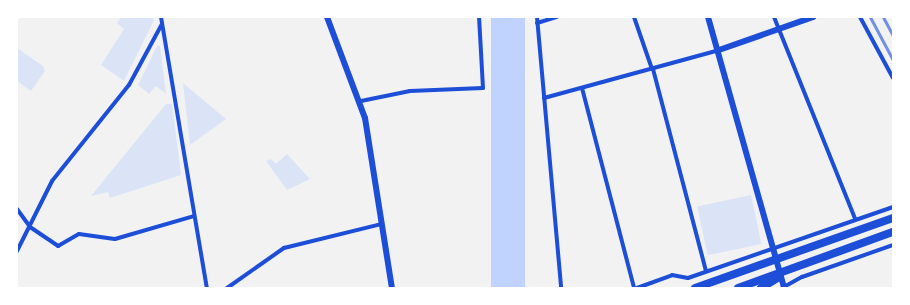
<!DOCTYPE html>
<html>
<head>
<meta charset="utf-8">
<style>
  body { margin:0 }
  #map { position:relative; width:910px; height:305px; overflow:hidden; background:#f2f2f2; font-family:"Public Sans",sans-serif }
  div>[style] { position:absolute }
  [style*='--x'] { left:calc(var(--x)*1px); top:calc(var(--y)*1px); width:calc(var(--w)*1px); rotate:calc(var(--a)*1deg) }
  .green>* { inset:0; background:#dbe4f7; transform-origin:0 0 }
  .water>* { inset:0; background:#bfd3fe; transform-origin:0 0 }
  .minor>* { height:4px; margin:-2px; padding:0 2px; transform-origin:2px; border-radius:2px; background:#1d4ed8 }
  .tertiary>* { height:6px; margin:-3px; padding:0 3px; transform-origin:3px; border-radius:3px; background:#1d4ed8 }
  .trunk>* { height:8px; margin:-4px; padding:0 4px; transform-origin:4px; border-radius:4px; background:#1d4ed8 }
  .rail>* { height:3px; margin:-1.5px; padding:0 1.5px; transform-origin:1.5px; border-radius:1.5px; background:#7290e2 }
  span { translate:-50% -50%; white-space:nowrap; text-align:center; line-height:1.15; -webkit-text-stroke:3px #fff; paint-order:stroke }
  .frame { position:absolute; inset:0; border:18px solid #fff; pointer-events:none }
</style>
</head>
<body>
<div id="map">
  <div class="green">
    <div style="clip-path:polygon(121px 17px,153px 17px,154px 20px,124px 81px,101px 65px,124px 29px,117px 23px)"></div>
    <div style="clip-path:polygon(157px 46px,160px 46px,166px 94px,156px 86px,149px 94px,138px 85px)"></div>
    <div style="clip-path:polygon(17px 48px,43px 66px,45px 71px,31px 91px,17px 81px)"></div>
    <div style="clip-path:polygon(183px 83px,226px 119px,190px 145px)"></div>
    <div style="clip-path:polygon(166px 104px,172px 104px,181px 175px,110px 198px,108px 192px,91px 196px)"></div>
    <div style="clip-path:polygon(287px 154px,310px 179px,287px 190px,266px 161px,271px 159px,276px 164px)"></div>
    <div style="left:751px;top:195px;width:50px;height:55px;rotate:78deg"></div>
  </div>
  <div class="water">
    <div style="left:491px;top:17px;width:34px;height:272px"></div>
  </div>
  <div class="minor">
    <div style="--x:161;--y:17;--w:275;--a:80.4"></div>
    <div style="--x:537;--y:17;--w:272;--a:84.9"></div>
    <div style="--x:634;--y:17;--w:55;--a:70.9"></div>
    <div style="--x:774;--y:17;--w:218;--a:68.1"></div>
    <div style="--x:860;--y:17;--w:69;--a:61.6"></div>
    <div style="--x:537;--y:23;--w:21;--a:-17"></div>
    <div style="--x:653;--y:69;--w:209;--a:75.3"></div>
    <div style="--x:582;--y:88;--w:207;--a:75.4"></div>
    <div style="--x:544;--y:98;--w:181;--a:-15.3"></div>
    <div style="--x:361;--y:101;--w:50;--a:-11.5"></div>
    <div style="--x:410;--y:91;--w:73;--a:-2.4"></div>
    <div style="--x:483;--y:88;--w:71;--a:-93.2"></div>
    <div style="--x:17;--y:209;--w:22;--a:54"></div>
    <div style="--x:30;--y:227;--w:34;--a:34"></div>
    <div style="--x:58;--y:246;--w:24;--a:-30"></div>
    <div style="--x:79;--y:234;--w:36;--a:8"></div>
    <div style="--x:115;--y:239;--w:82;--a:-16.2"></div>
    <div style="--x:17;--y:251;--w:78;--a:-63.4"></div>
    <div style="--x:52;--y:181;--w:123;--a:-51.3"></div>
    <div style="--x:129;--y:85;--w:69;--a:-61.6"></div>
    <div style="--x:227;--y:288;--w:70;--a:-35.1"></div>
    <div style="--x:284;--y:248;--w:101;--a:-13.8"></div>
    <div style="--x:637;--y:288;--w:37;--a:-20"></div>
    <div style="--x:672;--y:275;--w:16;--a:11"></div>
    <div style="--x:688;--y:278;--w:217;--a:-19.1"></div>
    <div style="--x:782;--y:288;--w:23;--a:-29"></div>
    <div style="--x:802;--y:277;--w:96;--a:-19.4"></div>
  </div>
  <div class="tertiary">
    <div style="--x:327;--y:17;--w:108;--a:69.4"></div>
    <div style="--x:365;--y:118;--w:172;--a:81"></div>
    <div style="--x:708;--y:17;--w:281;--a:74.3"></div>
    <div style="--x:719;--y:50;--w:100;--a:-19.3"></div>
  </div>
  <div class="trunk">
    <div style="--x:695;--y:288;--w:210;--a:-19.5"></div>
    <div style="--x:738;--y:288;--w:165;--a:-19.9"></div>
    <div style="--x:761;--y:288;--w:21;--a:-31"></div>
  </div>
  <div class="rail">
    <div style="--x:870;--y:17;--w:49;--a:61.9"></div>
    <div style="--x:883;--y:17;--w:21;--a:62"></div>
  </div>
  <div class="frame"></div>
</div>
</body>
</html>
